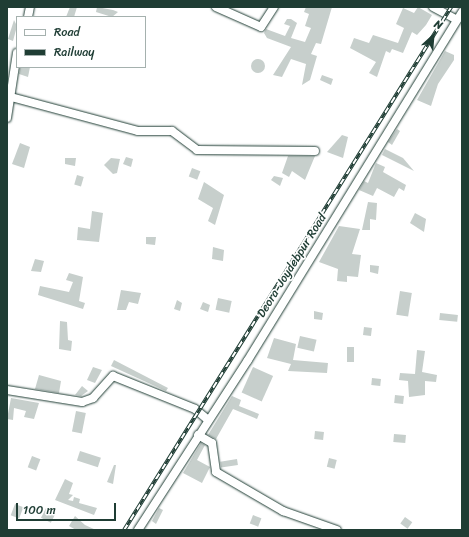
<!DOCTYPE html>
<html>
<head>
<meta charset="utf-8">
<style>
  body { margin:0 }
  #map { position:relative; width:469px; height:537px; overflow:hidden; background:#fff; font-family:Sriracha,sans-serif }
  div>[style] { position:absolute }
  [style*='--x'] { left:calc(var(--x)*1px); top:calc(var(--y)*1px); width:calc(var(--w)*1px); rotate:calc(var(--a)*1deg) }
  .building>* { inset:0; background:#c7cfcc; transform-origin:0 0 }
  .round { border-radius:50% }
  .roads { filter:drop-shadow(0 0 1px #1f3d34) drop-shadow(0 0 1px #1f3d34) }
  .minor>* { height:8px; margin:-4px; padding:0 4px; transform-origin:4px; border-radius:4px; background:#fff }
  .rail>* { height:3.5px; margin-top:-1.75px; transform-origin:0; background:repeating-linear-gradient(90deg,#fff 0 6px,#1f3d34 0 12px); box-sizing:border-box; border-block:1px solid #1f3d34 }
  span { translate:-50% -50%; white-space:nowrap; text-align:center; line-height:1.15; -webkit-text-stroke:3.5px #fff; paint-order:stroke }
  .street-label { font-size:12px; color:#1f3d34 }
  .frame { position:absolute; inset:0; border:8px solid #1f3d34; pointer-events:none }
  .legend { position:absolute; left:16px; top:16px; width:130px; height:52px; box-sizing:border-box; background:#fff; border:1px solid #a5b1ae; margin:0; padding:5px 7px; list-style:none; font-size:12px; color:#1f3d34 }
  .legend li { display:flex; align-items:center; gap:8px; height:20px }
  .legend b { width:20px; border:1px solid #a5b1ae }
  .north { position:absolute; left:413px; top:16px; width:40px; height:40px; -webkit-text-stroke:3px #fff; paint-order:stroke; rotate:26deg; font-size:11px; font-weight:700; line-height:16px; text-align:center; color:#1f3d34 }
  .north::after { content:''; display:block; margin:auto; width:14px; height:18px; background:#1f3d34; clip-path:polygon(50% 0,100% 100%,50% 72%,0 100%) }
  .scale { position:absolute; left:16px; top:503px; width:100px; height:18px; box-sizing:border-box; border:2px solid #1f3d34; border-top:0; padding-left:5px; font-size:12px; line-height:14px; white-space:nowrap; color:#1f3d34; -webkit-text-stroke:3px #fff; paint-order:stroke }
</style>
</head>
<body>
<div id="map">
  <div class="building">
    <div style="clip-path:polygon(70px 7px,77px 7px,74px 17px,66px 17px)"></div>
    <div style="clip-path:polygon(97px 7px,113px 10px,118px 12px,112px 17px,96px 12px)"></div>
    <div style="clip-path:polygon(306px 7px,332px 7px,321px 44px,316px 43px,311px 54px,317px 56px,310px 80px,302px 85px,306px 64px,291px 59px,282px 77px,273px 75px,291px 47px,267px 38px,264px 33px,266px 29px,285px 36px,290px 26px,284px 24px,287px 19px,291px 19px,297px 23px,291px 38px,305px 42px,311px 28px,305px 26px,309px 14px,304px 12px)"></div>
    <div style="clip-path:polygon(418px 7px,432px 15px,426px 25px,417px 35px,412px 32px,403px 53px,392px 49px,390px 53px,386px 51px,377px 77px,369px 73px,376px 62px,350px 48px,354px 38px,369px 43px,373px 35px,398px 43px,404px 28px,396px 24px,403px 8px,414px 13px)"></div>
    <div style="clip-path:polygon(14px 20px,17px 26px,13px 41px,8px 39px)"></div>
    <div style="clip-path:polygon(445px 51px,454px 55px,454px 60px,438px 84px,431px 106px,417px 100px)"></div>
    <div class="round" style="left:251px;top:59px;width:14px;height:14px"></div>
    <div style="clip-path:polygon(20px 67px,30px 67px,28px 77px,19px 74px)"></div>
    <div style="clip-path:polygon(322px 75px,333px 79px,331px 85px,320px 80px)"></div>
    <div style="clip-path:polygon(397px 129px,400px 131px,392px 145px,388px 142px)"></div>
    <div style="clip-path:polygon(342px 135px,348px 137px,343px 158px,327px 152px)"></div>
    <div style="clip-path:polygon(20px 143px,30px 147px,24px 168px,12px 164px)"></div>
    <div style="clip-path:polygon(385px 149px,403px 158px,414px 171px,382px 155px)"></div>
    <div style="clip-path:polygon(288px 156px,315px 156px,305px 180px,292px 171px,289px 177px,282px 173px)"></div>
    <div style="clip-path:polygon(126px 157px,133px 159px,131px 167px,123px 164px)"></div>
    <div style="clip-path:polygon(65px 158px,76px 158px,75px 166px,65px 164px)"></div>
    <div style="clip-path:polygon(111px 158px,120px 159px,117px 173px,113px 174px,104px 165px)"></div>
    <div style="clip-path:polygon(376px 163px,385px 167px,383px 172px,406px 185px,404px 191px,399px 188px,394px 197px,377px 188px,373px 196px,359px 190px,364px 181px,368px 183px)"></div>
    <div style="left:192px;top:168px;width:9px;height:9px;rotate:21deg"></div>
    <div style="left:77px;top:175px;width:7px;height:10px;rotate:16deg"></div>
    <div style="clip-path:polygon(274px 176px,283px 178px,280px 186px,271px 180px)"></div>
    <div style="clip-path:polygon(204px 182px,224px 195px,215px 225px,208px 221px,213px 208px,198px 199px)"></div>
    <div style="clip-path:polygon(368px 202px,377px 203px,376px 220px,370px 219px,370px 230px,362px 230px)"></div>
    <div style="clip-path:polygon(92px 211px,103px 213px,99px 242px,77px 240px,78px 227px,90px 229px)"></div>
    <div style="clip-path:polygon(415px 213px,426px 219px,424px 232px,410px 223px)"></div>
    <div style="clip-path:polygon(339px 226px,360px 229px,352px 254px,361px 255px,358px 277px,347px 276px,347px 282px,337px 281px,338px 269px,319px 262px)"></div>
    <div style="clip-path:polygon(146px 237px,156px 237px,155px 245px,146px 244px)"></div>
    <div style="clip-path:polygon(213px 247px,224px 250px,223px 261px,212px 259px)"></div>
    <div style="clip-path:polygon(35px 259px,44px 261px,41px 272px,31px 271px)"></div>
    <div style="clip-path:polygon(370px 265px,379px 266px,378px 274px,370px 272px)"></div>
    <div style="clip-path:polygon(69px 273px,83px 277px,79px 301px,85px 303px,83px 309px,38px 295px,40px 286px,69px 292px,73px 282px,66px 280px)"></div>
    <div style="clip-path:polygon(121px 290px,141px 293px,138px 304px,129px 302px,126px 310px,117px 310px)"></div>
    <div style="left:400px;top:291px;width:12px;height:24px;rotate:9deg"></div>
    <div style="left:218px;top:298px;width:14px;height:12px;rotate:12deg"></div>
    <div style="clip-path:polygon(177px 300px,182px 303px,180px 311px,174px 309px)"></div>
    <div style="clip-path:polygon(203px 302px,210px 305px,208px 312px,200px 309px)"></div>
    <div style="clip-path:polygon(314px 311px,323px 313px,322px 320px,314px 319px)"></div>
    <div style="left:440px;top:313px;width:18px;height:7px;rotate:6deg"></div>
    <div style="clip-path:polygon(60px 321px,67px 322px,68px 340px,72px 341px,71px 351px,59px 349px)"></div>
    <div style="left:364px;top:327px;width:8px;height:8px;rotate:7deg"></div>
    <div style="left:300px;top:336px;width:17px;height:12px;rotate:13deg"></div>
    <div style="clip-path:polygon(274px 338px,296px 344px,293px 360px,328px 363px,327px 373px,288px 371px,291px 364px,267px 358px)"></div>
    <div style="left:347px;top:347px;width:7px;height:15px"></div>
    <div style="clip-path:polygon(417px 350px,425px 351px,422px 372px,437px 375px,436px 382px,425px 381px,425px 395px,409px 397px,408px 381px,399px 380px,400px 373px,415px 374px)"></div>
    <div style="clip-path:polygon(114px 360px,168px 388px,166px 391px,111px 366px)"></div>
    <div style="clip-path:polygon(93px 367px,102px 370px,95px 383px,87px 380px)"></div>
    <div style="left:253px;top:367px;width:22px;height:28px;rotate:24deg"></div>
    <div style="clip-path:polygon(39px 375px,61px 381px,59px 393px,35px 389px)"></div>
    <div style="left:372px;top:378px;width:9px;height:7px;rotate:6deg"></div>
    <div style="clip-path:polygon(82px 386px,88px 391px,81px 396px,75px 395px)"></div>
    <div style="left:395px;top:395px;width:9px;height:8px;rotate:6deg"></div>
    <div style="clip-path:polygon(232px 396px,241px 400px,239px 406px,259px 414px,257px 419px,233px 409px,216px 439px,208px 435px)"></div>
    <div style="clip-path:polygon(11px 398px,39px 403px,34px 419px,24px 417px,26px 411px,14px 408px,13px 420px,7px 419px)"></div>
    <div style="left:76px;top:411px;width:10px;height:21px;rotate:11deg"></div>
    <div style="left:315px;top:431px;width:9px;height:8px;rotate:6deg"></div>
    <div style="left:394px;top:434px;width:12px;height:8px;rotate:5deg"></div>
    <div style="clip-path:polygon(201px 443px,205px 445px,197px 460px,210px 467px,202px 483px,183px 473px)"></div>
    <div style="left:80px;top:451px;width:22px;height:10px;rotate:18deg"></div>
    <div style="left:32px;top:456px;width:9px;height:12px;rotate:21deg"></div>
    <div style="left:329px;top:458px;width:8px;height:9px;rotate:14deg"></div>
    <div style="left:237px;top:459px;width:6px;height:17px;rotate:81deg"></div>
    <div style="clip-path:polygon(114px 465px,116px 465px,113px 484px,107px 482px)"></div>
    <div style="clip-path:polygon(65px 479px,73px 483px,69px 494px,73px 495px,68px 500px,73px 501px,74px 497px,80px 499px,79px 503px,97px 508px,94px 515px,55px 500px)"></div>
    <div style="left:15px;top:504px;width:9px;height:12px;rotate:21deg"></div>
    <div style="left:46px;top:508px;width:11px;height:11px;rotate:27deg"></div>
    <div style="clip-path:polygon(159px 508px,163px 510px,156px 524px,152px 521px)"></div>
    <div style="left:253px;top:515px;width:9px;height:9px;rotate:21deg"></div>
    <div style="clip-path:polygon(75px 516px,85px 525px,96px 530px,76px 530px,69px 526px)"></div>
    <div style="left:405px;top:517px;width:9px;height:8px;rotate:36deg"></div>
  </div>
  <div class="roads">
    <div class="minor">
      <div style="--x:216;--y:7;--w:49;--a:24"></div>
      <div style="--x:261;--y:27;--w:24;--a:-57"></div>
      <div style="--x:433;--y:7;--w:27;--a:28"></div>
      <div style="--x:28;--y:17;--w:10;--a:-79"></div>
      <div style="--x:11;--y:97;--w:131;--a:15"></div>
      <div style="--x:138;--y:131;--w:34;--a:0"></div>
      <div style="--x:172;--y:131;--w:31;--a:37"></div>
      <div style="--x:197;--y:150;--w:118;--a:0.5"></div>
      <div style="--x:7;--y:118;--w:66;--a:-81.3"></div>
      <div style="--x:7;--y:390;--w:76;--a:9.1"></div>
      <div style="--x:82;--y:402;--w:12;--a:-20"></div>
      <div style="--x:93;--y:398;--w:30;--a:-48"></div>
      <div style="--x:113;--y:376;--w:88;--a:21.9"></div>
      <div style="--x:195;--y:409;--w:17;--a:40"></div>
      <div style="--x:198;--y:435;--w:16;--a:30"></div>
      <div style="--x:212;--y:443;--w:29;--a:82"></div>
      <div style="--x:216;--y:472;--w:78;--a:30.2"></div>
      <div style="--x:283;--y:511;--w:57;--a:19.4"></div>
      <div style="--x:138;--y:530;--w:202;--a:-57.1"></div>
      <div style="--x:248;--y:360;--w:409;--a:-58.4"></div>
    </div>
  </div>
  <div class="rail">
    <div style="--x:124;--y:530;--w:617;--a:-57.98"></div>
  </div>
  <div class="street-label">
    <span style="left:292px;top:266px;rotate:-58deg">Deora-Joydebpur Road</span>
  </div>
  <div class="frame"></div>
  <ul class="legend">
  <li><b style="height:5px;background:#fff"></b>Road</li>
  <li><b style="height:5px;background:#1f3d34"></b>Railway</li>
  </ul>
  <div class="north">N</div>
  <div class="scale">100 m</div>
</div>
</body>
</html>
